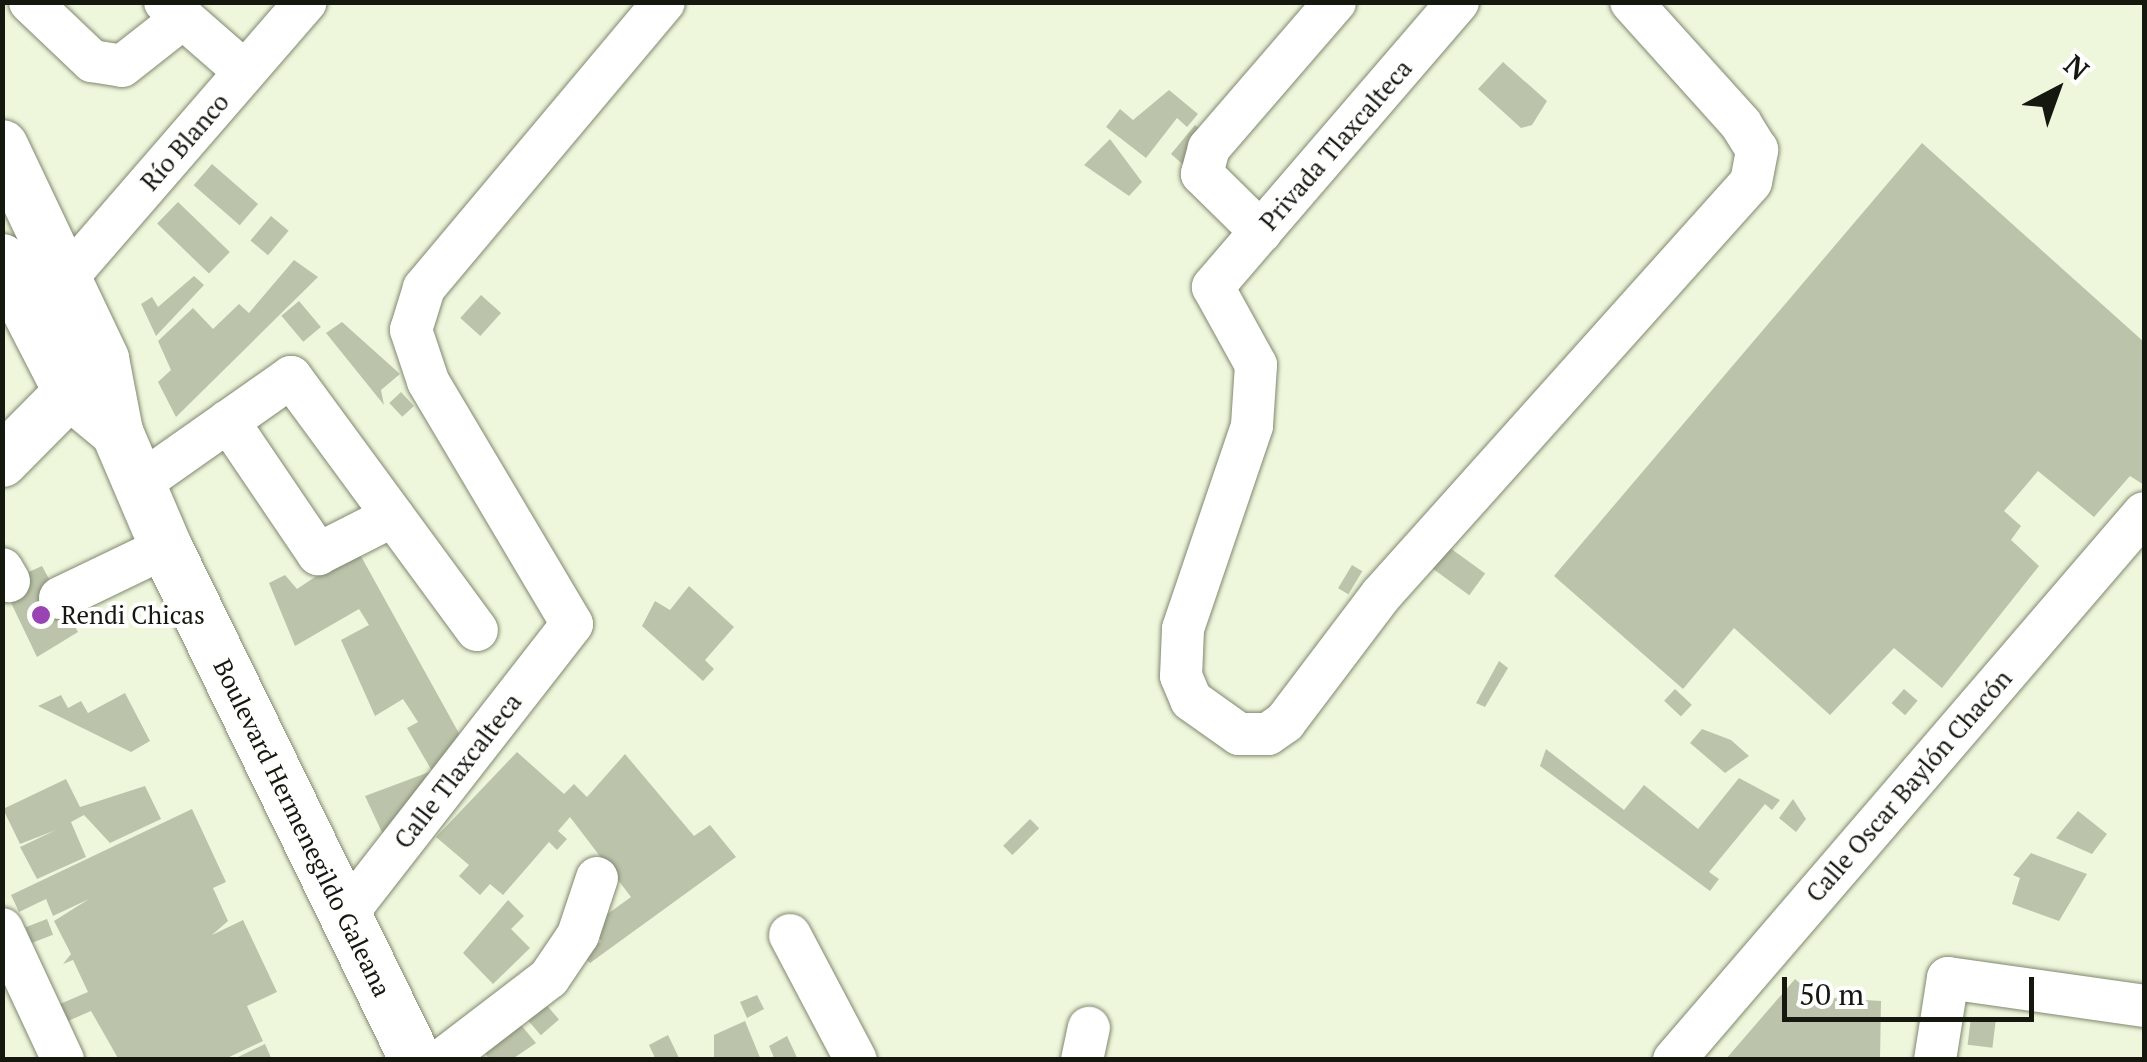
<!DOCTYPE html>
<html>
<head>
<meta charset="utf-8">
<style>
  body { margin:0 }
  #map { position:relative; width:2147px; height:1062px; overflow:hidden; background:#eef7dc; font-family:"PT Serif",serif }
  div>[style] { position:absolute }
  [style*='--x'] { left:calc(var(--x)*1px); top:calc(var(--y)*1px); width:calc(var(--w)*1px); rotate:calc(var(--a)*1deg) }
  .building>* { inset:0; background:#bbc4aa; transform-origin:0 0 }
  .roads { filter:drop-shadow(0 0 2px #808870) drop-shadow(0 0 2px #808870) }
  .minor>* { height:42px; margin:-21px; padding:0 21px; transform-origin:21px; border-radius:21px; background:#fff }
  .major>* { height:52px; margin:-26px; padding:0 26px; transform-origin:26px; border-radius:26px; background:#fff }
  .dots>* { width:28px; height:28px; translate:-50% -50%; box-sizing:border-box; border:5px solid #fff; border-radius:50% }
  span { translate:-50% -50%; white-space:nowrap; text-align:center; line-height:1.15; -webkit-text-stroke:8px #fff; paint-order:stroke }
  .street-label { font-size:25px; color:#15180f }
  .poi-label { font-size:25px; color:#15180f }
  .left { translate:0 -50%; text-align:left }
  .frame { position:absolute; inset:0; border:5px solid #15180f; pointer-events:none }
  .north { position:absolute; left:2007px; top:40px; width:100px; height:100px; -webkit-text-stroke:8px #fff; paint-order:stroke; rotate:41deg; font-size:28px; font-weight:700; line-height:40px; text-align:center; color:#15180f }
  .north::after { content:''; display:block; margin:auto; width:35px; height:45px; background:#15180f; clip-path:polygon(50% 0,100% 100%,50% 72%,0 100%) }
  .scale { position:absolute; left:1782px; top:977px; width:252px; height:45px; box-sizing:border-box; border:5px solid #15180f; border-top:0; padding-left:12px; font-size:30px; line-height:35px; white-space:nowrap; color:#15180f; -webkit-text-stroke:8px #fff; paint-order:stroke }
</style>
</head>
<body>
<div id="map">
  <div class="building">
    <div style="clip-path:polygon(1503px 62px,1547px 101px,1532px 125px,1521px 128px,1478px 89px)"></div>
    <div style="clip-path:polygon(1169px 90px,1198px 114px,1187px 127px,1177px 118px,1146px 158px,1106px 127px,1120px 109px,1133px 120px)"></div>
    <div style="clip-path:polygon(1195px 125px,1210px 138px,1188px 169px,1171px 154px)"></div>
    <div style="clip-path:polygon(1110px 139px,1142px 182px,1129px 196px,1084px 165px)"></div>
    <div style="clip-path:polygon(1922px 143px,2144px 342px,2144px 485px,2130px 476px,2094px 517px,2038px 471px,2004px 511px,2021px 526px,2011px 540px,2039px 566px,1942px 688px,1894px 648px,1830px 715px,1734px 628px,1683px 689px,1554px 576px)"></div>
    <div style="left:212px;top:164px;width:61px;height:28px;rotate:41deg"></div>
    <div style="left:178px;top:202px;width:72px;height:30px;rotate:44deg"></div>
    <div style="left:271px;top:216px;width:23px;height:32px;rotate:40deg"></div>
    <div style="clip-path:polygon(294px 260px,318px 277px,176px 417px,158px 382px,171px 370px,158px 341px,193px 308px,213px 329px,239px 304px,249px 313px)"></div>
    <div style="clip-path:polygon(194px 276px,204px 285px,156px 336px,141px 304px,152px 297px,158px 307px)"></div>
    <div style="left:481px;top:295px;width:27px;height:31px;rotate:42deg"></div>
    <div style="left:299px;top:301px;width:34px;height:23px;rotate:50deg"></div>
    <div style="clip-path:polygon(342px 322px,400px 374px,381px 390px,384px 405px,326px 333px)"></div>
    <div style="left:401px;top:392px;width:19px;height:16px;rotate:47deg"></div>
    <div style="left:1435px;top:537px;width:62px;height:27px;rotate:36deg"></div>
    <div style="clip-path:polygon(357px 549px,466px 746px,386px 841px,365px 796px,432px 771px,407px 728px,418px 722px,403px 699px,375px 716px,341px 640px,369px 625px,359px 609px,295px 646px,269px 583px,285px 575px,297px 589px)"></div>
    <div style="left:1352px;top:565px;width:12px;height:27px;rotate:31deg"></div>
    <div style="clip-path:polygon(42px 566px,78px 632px,37px 657px,2px 584px)"></div>
    <div style="clip-path:polygon(689px 586px,734px 627px,705px 660px,714px 669px,703px 681px,642px 626px,655px 601px,670px 610px)"></div>
    <div style="clip-path:polygon(1499px 661px,1508px 668px,1485px 707px,1476px 703px)"></div>
    <div style="left:1675px;top:689px;width:23px;height:16px;rotate:43deg"></div>
    <div style="left:1904px;top:689px;width:18px;height:19px;rotate:41deg"></div>
    <div style="clip-path:polygon(125px 693px,150px 741px,131px 752px,38px 706px,61px 695px,68px 708px,81px 701px,88px 713px)"></div>
    <div style="clip-path:polygon(1702px 729px,1731px 740px,1749px 756px,1725px 773px,1690px 743px)"></div>
    <div style="clip-path:polygon(1546px 749px,1624px 810px,1644px 785px,1698px 829px,1739px 778px,1780px 800px,1772px 810px,1765px 804px,1709px 872px,1719px 879px,1710px 891px,1540px 766px)"></div>
    <div style="clip-path:polygon(517px 752px,564px 794px,574px 784px,587px 797px,625px 754px,694px 836px,710px 825px,736px 857px,590px 963px,578px 951px,601px 942px,595px 923px,631px 897px,570px 817px,558px 831px,567px 839px,557px 850px,549px 842px,503px 895px,490px 884px,480px 895px,459px 876px,469px 865px,436px 837px)"></div>
    <div style="clip-path:polygon(66px 779px,80px 807px,145px 786px,161px 819px,110px 843px,84px 815px,71px 822px,86px 857px,37px 879px,20px 847px,56px 830px,20px 844px,3px 809px)"></div>
    <div style="clip-path:polygon(1793px 799px,1806px 819px,1796px 832px,1779px 818px)"></div>
    <div style="clip-path:polygon(192px 809px,226px 882px,213px 888px,228px 921px,212px 935px,243px 920px,277px 992px,247px 1006px,263px 1041px,223px 1060px,119px 1060px,91px 1011px,68px 1021px,60px 1004px,88px 992px,73px 960px,63px 964px,71px 954px,54px 921px,89px 899px,53px 916px,46px 899px,19px 912px,11px 895px)"></div>
    <div style="clip-path:polygon(2078px 811px,2107px 834px,2092px 854px,2056px 838px)"></div>
    <div style="left:1030px;top:819px;width:13px;height:38px;rotate:45deg"></div>
    <div style="clip-path:polygon(2031px 853px,2087px 874px,2059px 921px,2012px 904px,2020px 878px,2013px 875px)"></div>
    <div style="clip-path:polygon(508px 900px,524px 916px,511px 929px,530px 948px,493px 984px,463px 953px)"></div>
    <div style="left:47px;top:919px;width:17px;height:23px;rotate:69deg"></div>
    <div style="clip-path:polygon(1795px 979px,1816px 997px,1881px 1001px,1880px 1060px,1725px 1060px)"></div>
    <div style="left:536px;top:993px;width:35px;height:24px;rotate:49deg"></div>
    <div style="clip-path:polygon(757px 995px,764px 1009px,747px 1018px,740px 1002px)"></div>
    <div style="left:1971px;top:1017px;width:25px;height:28px;rotate:7deg"></div>
    <div style="clip-path:polygon(745px 1021px,761px 1060px,714px 1060px,714px 1035px)"></div>
    <div style="clip-path:polygon(521px 1025px,536px 1043px,511px 1060px,489px 1060px,485px 1052px)"></div>
    <div style="clip-path:polygon(668px 1035px,679px 1058px,656px 1060px,649px 1045px)"></div>
    <div style="clip-path:polygon(787px 1036px,794px 1051px,798px 1060px,775px 1060px,769px 1046px)"></div>
    <div style="clip-path:polygon(265px 1044px,272px 1060px,232px 1060px)"></div>
  </div>
  <div class="roads">
    <div class="minor">
      <div style="--x:30;--y:2;--w:86;--a:43.6"></div>
      <div style="--x:92;--y:61;--w:30;--a:9"></div>
      <div style="--x:122;--y:66;--w:78;--a:-38.2"></div>
      <div style="--x:165;--y:2;--w:106;--a:41.2"></div>
      <div style="--x:1458;--y:2;--w:376;--a:130.7"></div>
      <div style="--x:1213;--y:287;--w:89;--a:61.1"></div>
      <div style="--x:1256;--y:365;--w:61;--a:93.8"></div>
      <div style="--x:1252;--y:426;--w:214;--a:108.8"></div>
      <div style="--x:1183;--y:629;--w:47;--a:92.4"></div>
      <div style="--x:1181;--y:676;--w:26;--a:67"></div>
      <div style="--x:1191;--y:700;--w:59;--a:35.3"></div>
      <div style="--x:1239;--y:734;--w:29;--a:0"></div>
      <div style="--x:1268;--y:734;--w:21;--a:-35"></div>
      <div style="--x:1285;--y:722;--w:159;--a:-52.9"></div>
      <div style="--x:1381;--y:595;--w:554;--a:-48.14"></div>
      <div style="--x:1751;--y:182;--w:33;--a:-79"></div>
      <div style="--x:1757;--y:150;--w:31;--a:-122"></div>
      <div style="--x:1741;--y:124;--w:164;--a:-132"></div>
      <div style="--x:1261;--y:232;--w:83;--a:-135.5"></div>
      <div style="--x:1202;--y:174;--w:27;--a:-75"></div>
      <div style="--x:1209;--y:148;--w:193;--a:-49.2"></div>
      <div style="--x:64;--y:281;--w:369;--a:-49.1"></div>
      <div style="--x:228;--y:421;--w:161;--a:55.9"></div>
      <div style="--x:318;--y:554;--w:84;--a:-26.9"></div>
      <div style="--x:139;--y:484;--w:186;--a:-35.1"></div>
      <div style="--x:291;--y:377;--w:314;--a:53.7"></div>
      <div style="--x:2;--y:569;--w:14;--a:60"></div>
      <div style="--x:60;--y:598;--w:118;--a:-25.7"></div>
      <div style="--x:344;--y:917;--w:371;--a:-52.1"></div>
      <div style="--x:572;--y:624;--w:282;--a:-120.7"></div>
      <div style="--x:428;--y:381;--w:54;--a:-108.4"></div>
      <div style="--x:411;--y:330;--w:44;--a:-72.8"></div>
      <div style="--x:424;--y:288;--w:373;--a:-50"></div>
      <div style="--x:2;--y:929;--w:145;--a:65"></div>
      <div style="--x:790;--y:935;--w:141;--a:62.2"></div>
      <div style="--x:442;--y:1060;--w:135;--a:-37.5"></div>
      <div style="--x:549;--y:978;--w:52;--a:-56"></div>
      <div style="--x:578;--y:935;--w:60;--a:-71.6"></div>
      <div style="--x:1082;--y:1060;--w:33;--a:-78"></div>
      <div style="--x:1674;--y:1060;--w:721;--a:-49.33"></div>
      <div style="--x:1935;--y:1060;--w:83;--a:-81"></div>
      <div style="--x:1948;--y:978;--w:198;--a:8.1"></div>
    </div>
    <div class="major">
      <div style="--x:2;--y:146;--w:236;--a:64.6"></div>
      <div style="--x:103;--y:359;--w:74;--a:79.1"></div>
      <div style="--x:117;--y:432;--w:125;--a:66.9"></div>
      <div style="--x:166;--y:547;--w:571;--a:64.02"></div>
      <div style="--x:2;--y:260;--w:151;--a:62.8"></div>
      <div style="--x:71;--y:394;--w:60;--a:39.6"></div>
      <div style="--x:2;--y:461;--w:129;--a:-45.3"></div>
    </div>
  </div>
  <div class="dots">
    <div style="left:41px;top:615px;background:#9845b3"></div>
  </div>
  <div class="street-label">
    <span style="left:185px;top:142px;rotate:-49deg">Río Blanco</span>
    <span style="left:1336px;top:145px;rotate:-49deg">Privada Tlaxcalteca</span>
    <span style="left:458px;top:771px;rotate:-52deg">Calle Tlaxcalteca</span>
    <span style="left:1909px;top:786px;rotate:-49deg">Calle Oscar Baylón Chacón</span>
    <span style="left:302px;top:828px;rotate:64deg">Boulevard Hermenegildo Galeana</span>
  </div>
  <div class="poi-label">
    <span class="left" style="left:61px;top:615px">Rendi Chicas</span>
  </div>
  <div class="frame"></div>
  <div class="north">N</div>
  <div class="scale">50 m</div>
</div>
</body>
</html>
